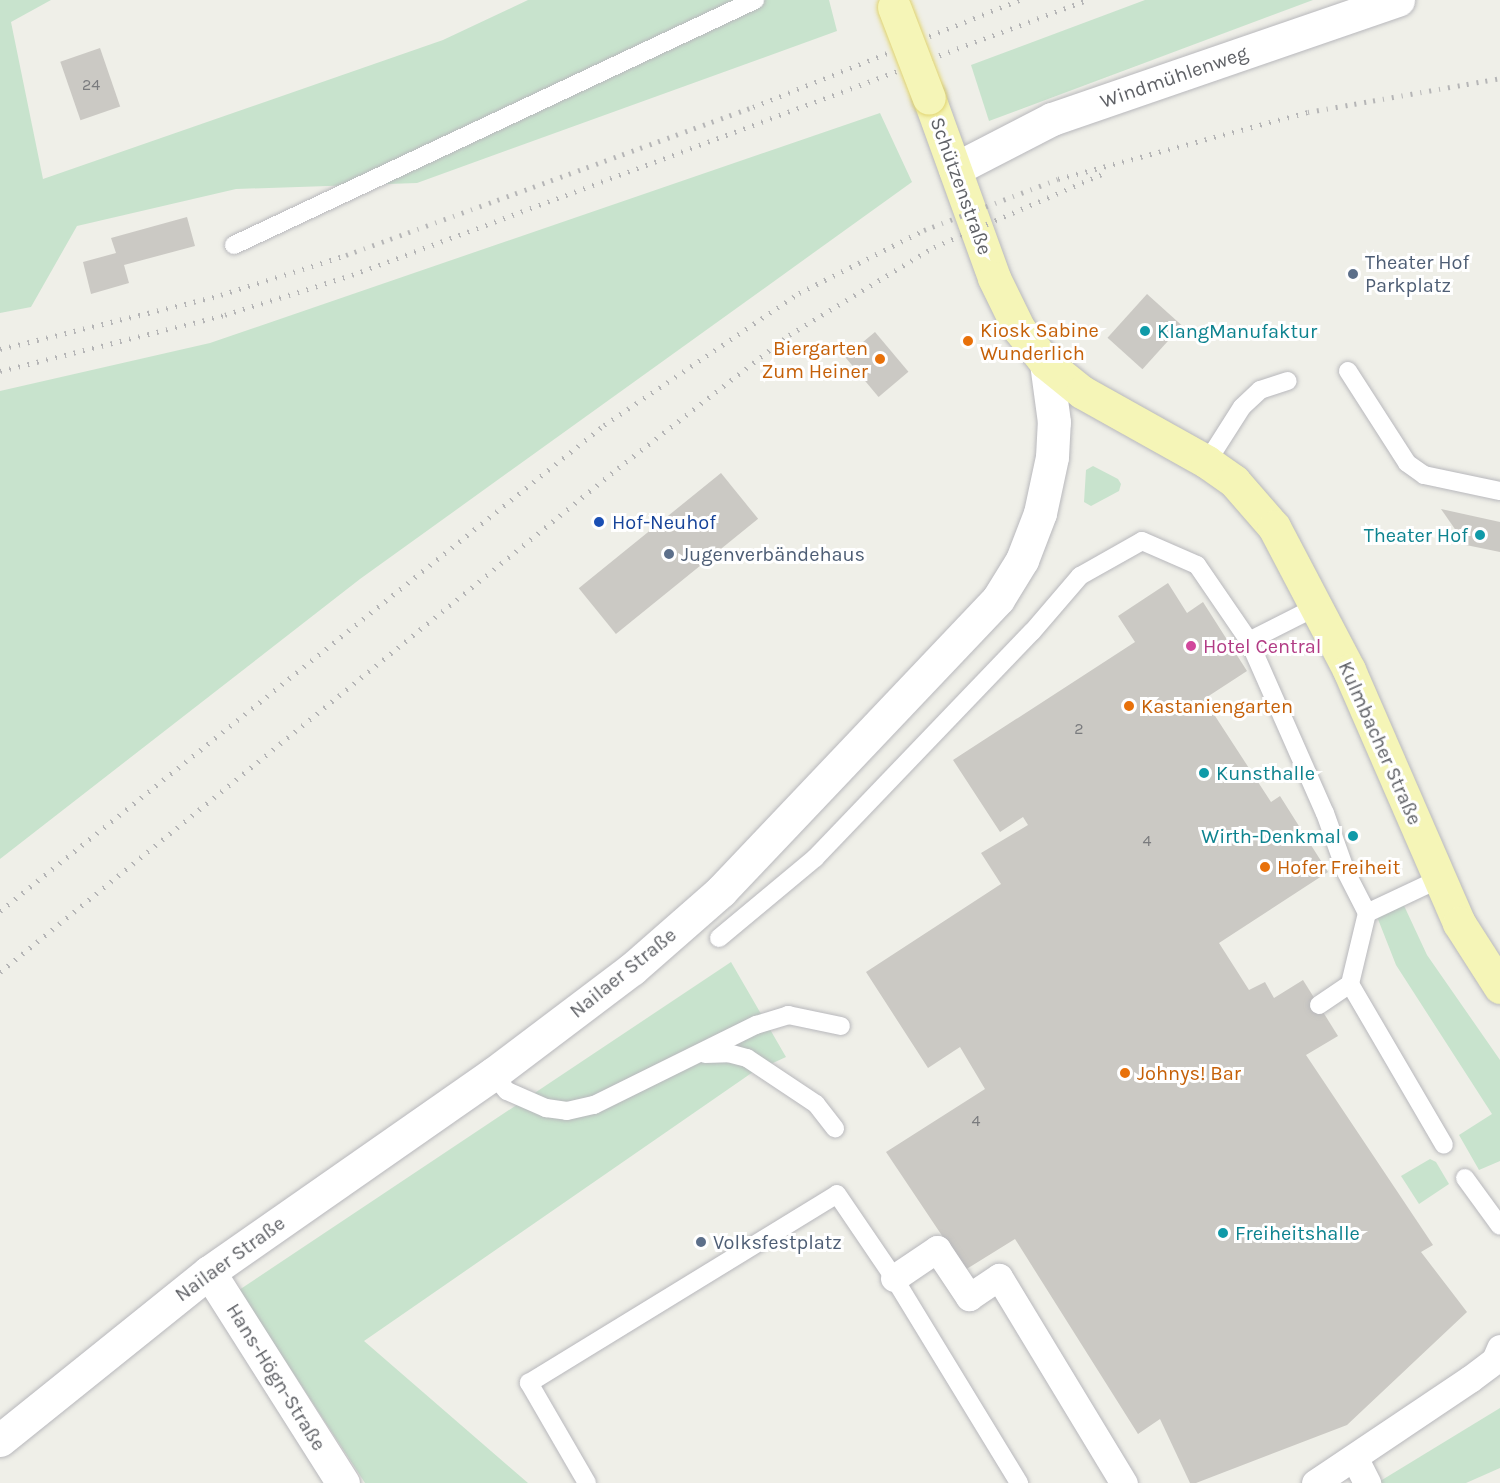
<!DOCTYPE html>
<html>
<head>
<meta charset="utf-8">
<style>
  body { margin:0 }
  #map { position:relative; width:1500px; height:1483px; overflow:hidden; background:#efefe8; font-family:Karla,sans-serif }
  div>[style] { position:absolute }
  [style*='--x'] { left:calc(var(--x)*1px); top:calc(var(--y)*1px); width:calc(var(--w)*1px); rotate:calc(var(--a)*1deg) }
  .green>* { inset:0; background:#c8e3cd }
  .building>* { inset:0; background:#cbc9c4; transform-origin:0 0 }
  .roads { filter:drop-shadow(0 0 2px #b8b8bc) drop-shadow(0 0 2px #b8b8bc) }
  .service>* { height:18px; margin:-9px; padding:0 9px; transform-origin:9px; border-radius:9px; background:#fff }
  .pedestrian>* { height:27px; margin:-13.5px; padding:0 13.5px; transform-origin:13.5px; border-radius:13.5px; background:#fff }
  .minor>* { height:33px; margin:-16.5px; padding:0 16.5px; transform-origin:16.5px; border-radius:16.5px; background:#fff }
  .tertiary>* { height:33px; margin:-16.5px; padding:0 16.5px; transform-origin:16.5px; border-radius:16.5px; background:#fff }
  .primary>* { height:33px; margin:-16.5px; padding:0 16.5px; transform-origin:16.5px; border-radius:16.5px; background:#f5f5b7 }
  .rail>* { height:4.5px; margin-top:-2.25px; transform-origin:0; background:repeating-linear-gradient(90deg,#b5b5b6 0 1.5px,transparent 0 9.5px) }
  .bridges { filter:drop-shadow(0 0 2px #e1d46f) drop-shadow(0 0 2px #e1d46f) }
  .primary-bridge>* { height:33px; margin:-16.5px; padding:0 16.5px; transform-origin:16.5px; border-radius:16.5px; background:#f5f5b7 }
  .dots>* { width:16px; height:16px; translate:-50% -50%; box-sizing:border-box; border:3px solid #fff; border-radius:50% }
  span { translate:-50% -50%; white-space:nowrap; text-align:center; line-height:1.15; -webkit-text-stroke:6px #fff; paint-order:stroke }
  .number-label { font-size:16px; color:#7a7b7e }
  .number-label span { -webkit-text-stroke-width:0 }
  .street-label { font-size:20px; color:#5f6166 }
  .service-label { font-size:20px; color:#4e5e75 }
  .left { translate:0 -50%; text-align:left }
  .food-label { font-size:20px; color:#c56008 }
  .right { translate:-100% -50%; text-align:right }
  .culture-label { font-size:20px; color:#0d838f }
  .transit-label { font-size:20px; color:#164399 }
  .hotel-label { font-size:20px; color:#b23c85 }
</style>
</head>
<body>
<div id="map">
  <div class="green">
    <div style="clip-path:polygon(0 0,51px 0,11px 22px,43px 179px,443px 40px,528px 0,829px 0,837px 31px,417px 183px,236px 189px,77px 226px,31px 307px,0 313px)"></div>
    <div style="clip-path:polygon(1145px 0,1313px 0,989px 121px,971px 65px)"></div>
    <div style="clip-path:polygon(880px 113px,912px 182px,360px 579px,0 859px,0 391px,210px 343px)"></div>
    <div style="clip-path:polygon(1093px 466px,1118px 479px,1121px 484px,1119px 491px,1091px 506px,1084px 502px,1086px 470px)"></div>
    <div style="clip-path:polygon(1400px 897px,1427px 955px,1500px 1060px,1500px 1161px,1479px 1170px,1459px 1135px,1492px 1114px,1396px 965px,1374px 909px)"></div>
    <div style="clip-path:polygon(731px 962px,786px 1057px,753px 1072px,364px 1341px,528px 1483px,365px 1483px,239px 1290px)"></div>
    <div style="clip-path:polygon(1430px 1159px,1436px 1162px,1449px 1184px,1419px 1204px,1401px 1176px)"></div>
    <div style="clip-path:polygon(1500px 1408px,1500px 1468px,1466px 1483px,1377px 1483px)"></div>
  </div>
  <div class="building">
    <div style="left:100px;top:48px;width:62px;height:42px;rotate:71deg"></div>
    <div style="clip-path:polygon(187px 217px,195px 246px,124px 265px,129px 283px,91px 294px,83px 262px,116px 253px,111px 238px)"></div>
    <div style="left:1147px;top:294px;width:47px;height:59px;rotate:42deg"></div>
    <div style="left:875px;top:332px;width:52px;height:39px;rotate:50deg"></div>
    <div style="left:721px;top:473px;width:59px;height:183px;rotate:51deg"></div>
    <div style="clip-path:polygon(1441px 509px,1500px 522px,1500px 552px,1466px 545px)"></div>
    <div style="clip-path:polygon(1168px 583px,1187px 613px,1203px 602px,1247px 671px,1204px 699px,1271px 802px,1280px 796px,1328px 872px,1219px 943px,1249px 990px,1265px 982px,1274px 998px,1303px 980px,1338px 1036px,1306px 1055px,1433px 1245px,1421px 1252px,1467px 1312px,1347px 1425px,1196px 1483px,1190px 1483px,1160px 1419px,1138px 1434px,1015px 1239px,965px 1270px,886px 1152px,985px 1089px,960px 1047px,928px 1068px,866px 972px,1001px 884px,981px 853px,1028px 825px,1023px 817px,1000px 832px,953px 760px,1135px 642px,1118px 616px)"></div>
  </div>
  <div class="roads">
    <div class="service">
      <div style="--x:234;--y:245;--w:576;--a:-25.19"></div>
      <div style="--x:1348;--y:371;--w:109;--a:57.3"></div>
      <div style="--x:1407;--y:463;--w:21;--a:35"></div>
      <div style="--x:1424;--y:475;--w:78;--a:11.9"></div>
      <div style="--x:1207;--y:462;--w:65;--a:-57.5"></div>
      <div style="--x:1242;--y:407;--w:25;--a:-43"></div>
      <div style="--x:1260;--y:390;--w:29;--a:-18"></div>
      <div style="--x:1318;--y:606;--w:77;--a:153.1"></div>
      <div style="--x:1249;--y:641;--w:188;--a:66.2"></div>
      <div style="--x:1325;--y:813;--w:63;--a:70.4"></div>
      <div style="--x:1346;--y:872;--w:46;--a:62.9"></div>
      <div style="--x:1367;--y:913;--w:73;--a:103.5"></div>
      <div style="--x:1350;--y:984;--w:186;--a:59.7"></div>
      <div style="--x:1367;--y:913;--w:80;--a:-25.3"></div>
      <div style="--x:719;--y:938;--w:125;--a:-39.8"></div>
      <div style="--x:815;--y:858;--w:313;--a:-46.2"></div>
      <div style="--x:1032;--y:632;--w:74;--a:-49.4"></div>
      <div style="--x:1080;--y:576;--w:71;--a:-29.4"></div>
      <div style="--x:1142;--y:541;--w:60;--a:23.6"></div>
      <div style="--x:1197;--y:565;--w:92;--a:55.6"></div>
      <div style="--x:1319;--y:1005;--w:37;--a:-34"></div>
      <div style="--x:705;--y:1054;--w:23;--a:-2"></div>
      <div style="--x:728;--y:1053;--w:20;--a:15"></div>
      <div style="--x:747;--y:1058;--w:83;--a:33.7"></div>
      <div style="--x:816;--y:1104;--w:31;--a:52"></div>
      <div style="--x:493;--y:1074;--w:22;--a:51"></div>
      <div style="--x:507;--y:1091;--w:43;--a:23.6"></div>
      <div style="--x:546;--y:1108;--w:21;--a:8"></div>
      <div style="--x:567;--y:1111;--w:28;--a:-13"></div>
      <div style="--x:594;--y:1105;--w:181;--a:-26.3"></div>
      <div style="--x:756;--y:1025;--w:34;--a:-17"></div>
      <div style="--x:788;--y:1015;--w:54;--a:11.7"></div>
      <div style="--x:1465;--y:1178;--w:59;--a:53.9"></div>
      <div style="--x:587;--y:1483;--w:116;--a:-120.1"></div>
      <div style="--x:529;--y:1383;--w:361;--a:-31.5"></div>
      <div style="--x:837;--y:1194;--w:102;--a:55.8"></div>
      <div style="--x:894;--y:1278;--w:240;--a:58.6"></div>
    </div>
    <div class="pedestrian">
      <div style="--x:894;--y:1278;--w:52;--a:-34"></div>
      <div style="--x:937;--y:1249;--w:58;--a:56.3"></div>
      <div style="--x:969;--y:1297;--w:36;--a:-34"></div>
      <div style="--x:999;--y:1277;--w:241;--a:58.8"></div>
      <div style="--x:1355;--y:1459;--w:27;--a:63"></div>
      <div style="--x:1315;--y:1483;--w:187;--a:-33.9"></div>
      <div style="--x:1470;--y:1379;--w:31;--a:-37"></div>
      <div style="--x:1495;--y:1360;--w:13;--a:-67"></div>
    </div>
    <div class="minor">
      <div style="--x:955;--y:169;--w:109;--a:-27.3"></div>
      <div style="--x:1052;--y:119;--w:366;--a:-19"></div>
      <div style="--x:209;--y:1272;--w:250;--a:57.6"></div>
    </div>
    <div class="tertiary">
      <div style="--x:0;--y:1440;--w:268;--a:-38.8"></div>
      <div style="--x:209;--y:1272;--w:346;--a:-34.9"></div>
      <div style="--x:493;--y:1074;--w:174;--a:-37.1"></div>
      <div style="--x:632;--y:969;--w:118;--a:-41.2"></div>
      <div style="--x:721;--y:891;--w:402;--a:-46.5"></div>
      <div style="--x:998;--y:599;--w:46;--a:-58.4"></div>
      <div style="--x:1022;--y:560;--w:50;--a:-69"></div>
      <div style="--x:1040;--y:513;--w:57;--a:-77.9"></div>
      <div style="--x:1052;--y:457;--w:35;--a:-87"></div>
      <div style="--x:1054;--y:422;--w:60;--a:-97.7"></div>
    </div>
    <div class="primary">
      <div style="--x:929;--y:98;--w:191;--a:70.1"></div>
      <div style="--x:994;--y:278;--w:57;--a:63.9"></div>
      <div style="--x:1019;--y:329;--w:43;--a:51.5"></div>
      <div style="--x:1046;--y:363;--w:46;--a:38.9"></div>
      <div style="--x:1082;--y:392;--w:143;--a:29.2"></div>
      <div style="--x:1207;--y:462;--w:33;--a:35"></div>
      <div style="--x:1234;--y:481;--w:61;--a:49"></div>
      <div style="--x:1274;--y:527;--w:161;--a:62.3"></div>
      <div style="--x:1349;--y:670;--w:276;--a:66.5"></div>
      <div style="--x:1459;--y:923;--w:76;--a:57.4"></div>
    </div>
  </div>
  <div class="rail">
    <div style="--x:0;--y:349;--w:228;--a:-13.7"></div>
    <div style="--x:221;--y:295;--w:131;--a:-17.7"></div>
    <div style="--x:346;--y:255;--w:433;--a:-20"></div>
    <div style="--x:753;--y:107;--w:287;--a:-21.9"></div>
    <div style="--x:0;--y:371;--w:232;--a:-14"></div>
    <div style="--x:225;--y:315;--w:133;--a:-17.5"></div>
    <div style="--x:352;--y:275;--w:785;--a:-20.51"></div>
    <div style="--x:0;--y:911;--w:775;--a:-38.82"></div>
    <div style="--x:604;--y:425;--w:235;--a:-34.1"></div>
    <div style="--x:799;--y:293;--w:140;--a:-26.7"></div>
    <div style="--x:924;--y:230;--w:143;--a:-20.8"></div>
    <div style="--x:1058;--y:179;--w:259;--a:-15"></div>
    <div style="--x:1308;--y:112;--w:195;--a:-10"></div>
    <div style="--x:0;--y:972;--w:797;--a:-39.2"></div>
    <div style="--x:618;--y:468;--w:217;--a:-37.9"></div>
    <div style="--x:789;--y:335;--w:170;--a:-31.3"></div>
    <div style="--x:934;--y:247;--w:185;--a:-23.5"></div>
  </div>
  <div class="bridges">
    <div class="primary-bridge">
      <div style="--x:894;--y:7;--w:97;--a:69"></div>
    </div>
  </div>
  <div class="dots">
    <div style="left:1353px;top:274px;background:#5c6f8a"></div>
    <div style="left:1145px;top:331px;background:#0f9aa8"></div>
    <div style="left:968px;top:341px;background:#e8710a"></div>
    <div style="left:880px;top:359px;background:#e8710a"></div>
    <div style="left:599px;top:522px;background:#1a4fb4"></div>
    <div style="left:1480px;top:535px;background:#0f9aa8"></div>
    <div style="left:669px;top:554px;background:#5c6f8a"></div>
    <div style="left:1191px;top:646px;background:#d1479c"></div>
    <div style="left:1129px;top:706px;background:#e8710a"></div>
    <div style="left:1204px;top:773px;background:#0f9aa8"></div>
    <div style="left:1353px;top:836px;background:#0f9aa8"></div>
    <div style="left:1265px;top:867px;background:#e8710a"></div>
    <div style="left:1125px;top:1073px;background:#e8710a"></div>
    <div style="left:1223px;top:1233px;background:#0f9aa8"></div>
    <div style="left:701px;top:1242px;background:#5c6f8a"></div>
  </div>
  <div class="number-label">
    <span style="left:91px;top:85px">24</span>
    <span style="left:1079px;top:729px">2</span>
    <span style="left:1147px;top:841px">4</span>
    <span style="left:976px;top:1121px">4</span>
  </div>
  <div class="street-label">
    <span style="left:1174px;top:77px;rotate:-19deg">Windmühlenweg</span>
    <span style="left:961px;top:186px;rotate:70deg">Schützenstraße</span>
    <span style="left:1380px;top:743px;rotate:66deg">Kulmbacher Straße</span>
    <span style="left:623px;top:973px;rotate:-39deg">Nailaer Straße</span>
    <span style="left:230px;top:1259px;rotate:-36deg">Nailaer Straße</span>
    <span style="left:276px;top:1377px;rotate:58deg">Hans-Högn-Straße</span>
  </div>
  <div class="service-label">
    <span class="left" style="left:1365px;top:274px">Theater Hof<br>Parkplatz</span>
    <span class="left" style="left:681px;top:554px">Jugenverbändehaus</span>
    <span class="left" style="left:713px;top:1242px">Volksfestplatz</span>
  </div>
  <div class="food-label">
    <span class="left" style="left:980px;top:342px">Kiosk Sabine<br>Wunderlich</span>
    <span class="right" style="left:868px;top:360px">Biergarten<br>Zum Heiner</span>
    <span class="left" style="left:1141px;top:706px">Kastaniengarten</span>
    <span class="left" style="left:1277px;top:867px">Hofer Freiheit</span>
    <span class="left" style="left:1137px;top:1073px">Johnys! Bar</span>
  </div>
  <div class="culture-label">
    <span class="left" style="left:1157px;top:331px">KlangManufaktur</span>
    <span class="right" style="left:1468px;top:535px">Theater Hof</span>
    <span class="left" style="left:1216px;top:773px">Kunsthalle</span>
    <span class="right" style="left:1341px;top:836px">Wirth-Denkmal</span>
    <span class="left" style="left:1235px;top:1233px">Freiheitshalle</span>
  </div>
  <div class="transit-label">
    <span class="left" style="left:612px;top:522px">Hof-Neuhof</span>
  </div>
  <div class="hotel-label">
    <span class="left" style="left:1203px;top:646px">Hotel Central</span>
  </div>
</div>
</body>
</html>
